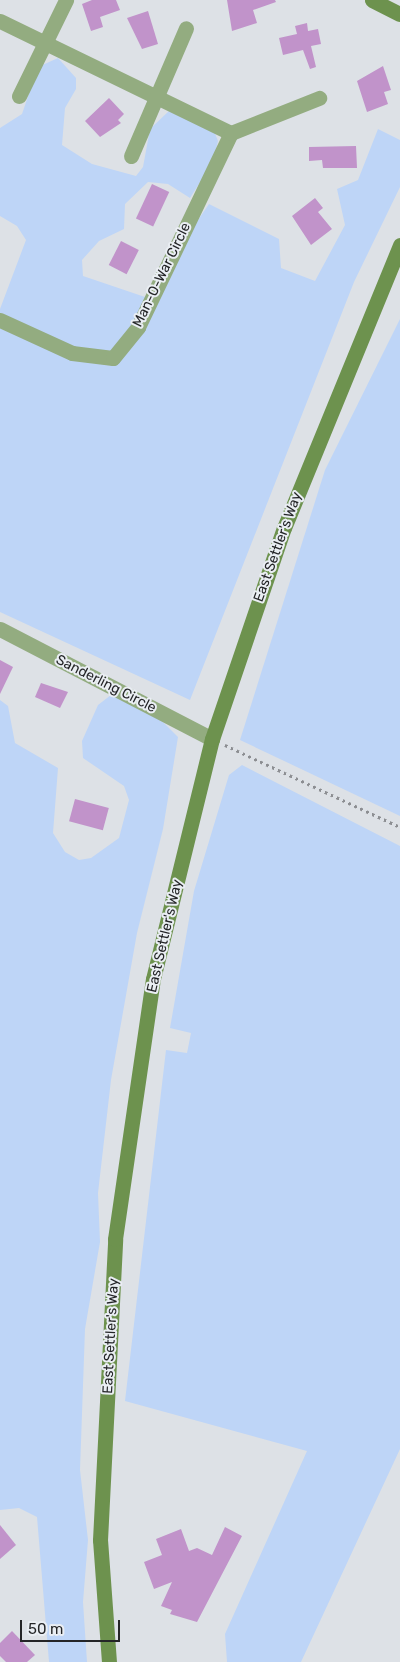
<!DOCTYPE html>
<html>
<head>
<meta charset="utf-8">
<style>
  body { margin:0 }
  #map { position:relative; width:400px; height:1662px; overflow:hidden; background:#dde1e6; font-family:Rubik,sans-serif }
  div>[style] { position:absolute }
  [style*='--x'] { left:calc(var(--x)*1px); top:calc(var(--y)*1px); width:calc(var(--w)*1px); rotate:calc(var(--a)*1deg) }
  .green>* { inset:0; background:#bed5f7 }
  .building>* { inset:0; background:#c193ca; transform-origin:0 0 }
  .path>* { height:2.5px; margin-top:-1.25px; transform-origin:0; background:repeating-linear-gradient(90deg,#8c8e92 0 2.5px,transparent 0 6.5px) }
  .street>* { height:15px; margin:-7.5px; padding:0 7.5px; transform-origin:7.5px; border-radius:7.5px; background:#93ac80 }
  .secondary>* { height:15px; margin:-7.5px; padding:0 7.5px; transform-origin:7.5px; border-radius:7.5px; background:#6d924e }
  span { translate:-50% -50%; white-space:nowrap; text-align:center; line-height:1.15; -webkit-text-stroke:4px #eaeef3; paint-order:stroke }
  .street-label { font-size:14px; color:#242527 }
  .scale { position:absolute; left:20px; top:1620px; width:100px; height:22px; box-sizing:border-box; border:2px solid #242527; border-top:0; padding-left:6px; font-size:15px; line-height:18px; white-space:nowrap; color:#242527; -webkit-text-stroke:4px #eaeef3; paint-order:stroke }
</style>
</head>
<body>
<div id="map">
  <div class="green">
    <div style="clip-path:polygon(58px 58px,76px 78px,76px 89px,65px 108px,62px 145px,92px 164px,136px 176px,143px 167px,150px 129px,170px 110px,214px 131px,218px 141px,213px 162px,190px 198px,168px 184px,148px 182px,125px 204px,124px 229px,99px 241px,82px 260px,83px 276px,145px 297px,209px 204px,279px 239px,281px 268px,315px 281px,345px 225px,337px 189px,358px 180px,378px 129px,400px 140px,400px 187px,354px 282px,190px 700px,0 612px,0 309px,26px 240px,17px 226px,0 216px,0 128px,22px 114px,38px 67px)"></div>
    <div style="clip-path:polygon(400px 319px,400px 816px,240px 740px,325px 470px)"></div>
    <div style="clip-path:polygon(111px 695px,161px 720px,178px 737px,163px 829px,137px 933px,111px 1080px,98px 1193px,100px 1242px,85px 1329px,80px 1470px,88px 1540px,83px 1602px,87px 1662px,49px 1662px,37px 1517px,19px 1508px,0 1510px,0 700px,8px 706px,15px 743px,58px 768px,53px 833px,65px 852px,79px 860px,91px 858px,119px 838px,129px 800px,124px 786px,83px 758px,82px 741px,98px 705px)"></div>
    <div style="clip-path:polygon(242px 765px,400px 846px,400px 1449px,301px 1662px,227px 1662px,225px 1634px,307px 1451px,125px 1401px,166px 1050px,187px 1053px,191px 1033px,170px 1028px,194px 891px,229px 775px)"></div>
  </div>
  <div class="building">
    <div style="clip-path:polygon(92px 0,116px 0,120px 10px,100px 17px,103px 27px,91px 31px,82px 4px)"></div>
    <div style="clip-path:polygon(227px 0,275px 0,276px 2px,253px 10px,257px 23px,232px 31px)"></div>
    <div style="clip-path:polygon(148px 11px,158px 44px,142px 49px,127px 18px)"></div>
    <div style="clip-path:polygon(307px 23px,308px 31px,318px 29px,321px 44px,311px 46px,316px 67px,310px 69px,303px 50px,283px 55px,279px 38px,297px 34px,295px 26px)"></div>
    <div style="clip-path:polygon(383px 66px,391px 90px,384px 92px,388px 104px,367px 112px,357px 81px)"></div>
    <div style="clip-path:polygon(109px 98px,124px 114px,118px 120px,121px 123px,100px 137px,85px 121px)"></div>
    <div style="clip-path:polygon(356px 146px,357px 168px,323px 168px,322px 160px,309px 161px,309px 147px)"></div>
    <div style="left:152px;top:184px;width:19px;height:38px;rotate:25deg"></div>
    <div style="clip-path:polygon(315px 198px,323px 208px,318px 212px,332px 229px,311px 245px,292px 216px)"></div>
    <div style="left:121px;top:241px;width:20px;height:27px;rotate:27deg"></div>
    <div style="clip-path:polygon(0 660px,13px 667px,0 694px)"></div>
    <div style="clip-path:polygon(41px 683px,68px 692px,60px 708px,35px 697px)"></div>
    <div style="left:75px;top:799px;width:35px;height:23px;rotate:15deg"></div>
    <div style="clip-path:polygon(0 1525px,16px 1545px,0 1559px)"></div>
    <div style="clip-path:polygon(225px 1527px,242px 1536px,197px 1622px,170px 1614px,172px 1610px,161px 1606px,172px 1582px,154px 1589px,144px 1562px,162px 1555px,156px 1539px,181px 1529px,189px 1551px,197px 1548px,212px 1555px)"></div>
    <div style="clip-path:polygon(12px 1631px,35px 1655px,27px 1662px,6px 1662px,0 1656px,0 1643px)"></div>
  </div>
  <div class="path">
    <div style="--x:225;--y:745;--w:193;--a:25.1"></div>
  </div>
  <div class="street">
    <div style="--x:0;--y:21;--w:257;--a:25.9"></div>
    <div style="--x:19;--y:96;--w:107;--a:-63.9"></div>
    <div style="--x:131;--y:156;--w:139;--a:-66.7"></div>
    <div style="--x:0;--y:320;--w:79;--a:24.6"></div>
    <div style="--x:72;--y:353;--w:41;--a:7"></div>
    <div style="--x:113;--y:358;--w:40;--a:-51"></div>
    <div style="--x:138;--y:327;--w:215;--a:-64.4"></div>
    <div style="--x:231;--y:133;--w:95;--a:-21.7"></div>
    <div style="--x:0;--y:629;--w:239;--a:27.4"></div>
  </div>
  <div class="secondary">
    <div style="--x:372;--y:0;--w:31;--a:27"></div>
    <div style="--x:109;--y:1662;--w:122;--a:-94.2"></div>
    <div style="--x:100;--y:1540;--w:301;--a:-87.1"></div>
    <div style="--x:115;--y:1239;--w:263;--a:-81.7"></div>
    <div style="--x:153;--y:979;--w:247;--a:-76.2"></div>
    <div style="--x:212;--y:739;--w:223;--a:-71.2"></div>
    <div style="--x:284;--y:528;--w:306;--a:-67.7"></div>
  </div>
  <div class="street-label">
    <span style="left:162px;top:275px;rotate:-64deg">Man-O-War Circle</span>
    <span style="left:278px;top:547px;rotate:-70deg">East Settler's Way</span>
    <span style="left:106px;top:684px;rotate:27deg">Sanderling Circle</span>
    <span style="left:165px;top:936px;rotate:-77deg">East Settler's Way</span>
    <span style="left:111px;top:1336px;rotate:-87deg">East Settler's Way</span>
  </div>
  <div class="scale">50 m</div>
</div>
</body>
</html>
